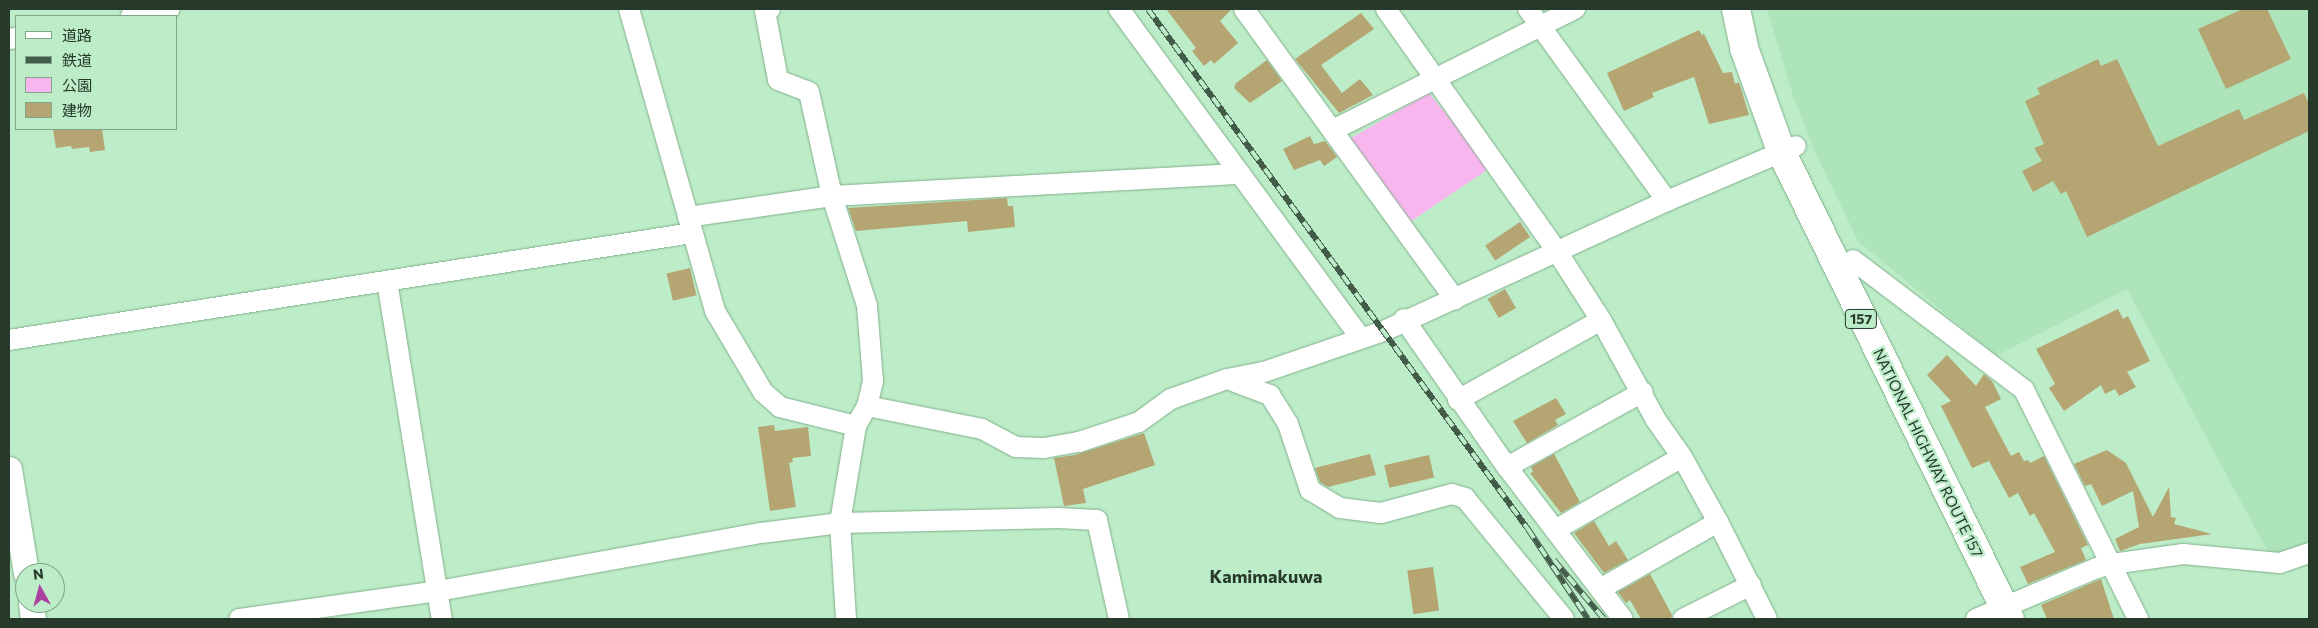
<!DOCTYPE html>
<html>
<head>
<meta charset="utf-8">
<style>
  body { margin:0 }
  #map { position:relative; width:2318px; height:628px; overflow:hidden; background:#bdedc8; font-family:Commissioner,"Noto Sans JP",sans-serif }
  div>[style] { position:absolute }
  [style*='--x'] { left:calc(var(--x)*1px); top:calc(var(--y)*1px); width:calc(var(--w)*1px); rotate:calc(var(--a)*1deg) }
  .built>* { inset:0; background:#ade4ba }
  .green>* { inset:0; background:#f7b6ed }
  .building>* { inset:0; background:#b5a573; transform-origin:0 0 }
  .roads { filter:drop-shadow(0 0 1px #81af8c) drop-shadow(0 0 1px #81af8c) }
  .minor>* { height:20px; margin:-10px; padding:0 10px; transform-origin:10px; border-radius:10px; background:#fff }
  .tertiary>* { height:25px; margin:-12.5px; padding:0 12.5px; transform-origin:12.5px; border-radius:12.5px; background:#fff }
  .trunk>* { height:28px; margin:-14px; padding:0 14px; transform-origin:14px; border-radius:14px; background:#fff }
  .rail>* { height:5.5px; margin-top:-2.75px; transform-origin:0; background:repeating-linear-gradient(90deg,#bdedc8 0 11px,#435c4a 0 22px); box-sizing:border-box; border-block:1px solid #435c4a }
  span { translate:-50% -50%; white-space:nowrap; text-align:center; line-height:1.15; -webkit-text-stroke:4.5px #bdedc8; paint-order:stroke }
  .shield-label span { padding:1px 4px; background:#bdedc8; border:1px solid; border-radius:4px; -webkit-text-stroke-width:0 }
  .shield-label { font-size:14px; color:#26392b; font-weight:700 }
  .street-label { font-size:15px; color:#26392b }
  .quarter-label { font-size:18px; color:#26392b; font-weight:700 }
  .frame { position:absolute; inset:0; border:10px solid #26392b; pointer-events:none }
  .legend { position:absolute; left:15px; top:15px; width:162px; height:115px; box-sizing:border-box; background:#bdedc8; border:1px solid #81a589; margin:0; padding:6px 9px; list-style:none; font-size:15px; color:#26392b }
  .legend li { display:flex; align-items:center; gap:10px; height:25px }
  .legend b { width:25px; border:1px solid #81a589 }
  .north { position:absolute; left:15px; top:563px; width:50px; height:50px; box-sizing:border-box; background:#bdedc8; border:1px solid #81a589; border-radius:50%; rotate:353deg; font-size:14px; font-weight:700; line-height:20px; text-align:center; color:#26392b }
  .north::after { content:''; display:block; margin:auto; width:18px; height:22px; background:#ab40a0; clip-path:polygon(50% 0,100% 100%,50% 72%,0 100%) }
</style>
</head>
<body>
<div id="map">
  <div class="built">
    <div style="clip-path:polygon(1767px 9px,2309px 9px,2309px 542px,2270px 556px,2127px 289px,1996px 356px,1858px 241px,1814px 150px,1793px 96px)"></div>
  </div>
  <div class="green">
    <div style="clip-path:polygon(1429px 93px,1490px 168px,1410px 222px,1346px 141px)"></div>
  </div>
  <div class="building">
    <div style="clip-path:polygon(1166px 9px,1232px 9px,1220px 21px,1238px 43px,1214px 64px,1211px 60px,1204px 66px,1192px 51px,1196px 48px)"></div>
    <div style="clip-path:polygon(2243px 9px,2267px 9px,2291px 59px,2226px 89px,2198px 29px)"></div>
    <div style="clip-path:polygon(1361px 13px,1374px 29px,1321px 65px,1342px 93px,1360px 79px,1373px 95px,1339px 113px,1295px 59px)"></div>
    <div style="clip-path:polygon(1699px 30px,1702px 35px,1704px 34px,1723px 73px,1732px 72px,1735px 84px,1739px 82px,1749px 115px,1709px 124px,1694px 77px,1652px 93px,1654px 97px,1624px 111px,1607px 73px)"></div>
    <div style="clip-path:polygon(2098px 59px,2101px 66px,2117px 59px,2158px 146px,2239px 109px,2244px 120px,2304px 93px,2309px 104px,2309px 131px,2087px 237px,2066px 191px,2061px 194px,2053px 181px,2033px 192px,2022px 171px,2042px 161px,2034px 148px,2044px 144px,2025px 101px,2040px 94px,2037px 88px)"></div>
    <div style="clip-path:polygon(1267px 60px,1282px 81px,1250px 103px,1234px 88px,1236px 83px)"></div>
    <div style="clip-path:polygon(53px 129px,102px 129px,105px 150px,90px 152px,89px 147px,72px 149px,71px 146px,56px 148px)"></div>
    <div style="clip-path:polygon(1310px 136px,1314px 144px,1325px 141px,1337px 157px,1324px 166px,1320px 160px,1294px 170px,1283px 149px)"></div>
    <div style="clip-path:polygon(1007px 198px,1008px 206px,1013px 206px,1015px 227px,968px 232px,967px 221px,856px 231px,848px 208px)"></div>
    <div style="left:1520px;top:222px;width:18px;height:42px;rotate:56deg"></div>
    <div style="left:690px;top:268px;width:28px;height:24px;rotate:77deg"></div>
    <div style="left:1505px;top:289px;width:22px;height:20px;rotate:60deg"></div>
    <div style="clip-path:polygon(2118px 309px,2123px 319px,2128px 316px,2150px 361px,2127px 372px,2136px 387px,2119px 396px,2115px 389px,2105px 394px,2101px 385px,2064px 411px,2049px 388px,2055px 384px,2036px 349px)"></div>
    <div style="clip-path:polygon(1947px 355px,1976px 386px,1984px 374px,1992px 381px,2001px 399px,1985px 407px,2011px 456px,2019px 452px,2024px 461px,2028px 460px,2030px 463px,2044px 456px,2088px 545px,2081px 548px,2086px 560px,2028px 584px,2020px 567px,2055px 552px,2034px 513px,2030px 516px,2018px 493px,2009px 498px,1989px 461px,1972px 468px,1941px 406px,1951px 401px,1927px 375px)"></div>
    <div style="clip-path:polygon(1556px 398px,1566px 414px,1555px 420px,1558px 425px,1527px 443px,1513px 421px)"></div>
    <div style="clip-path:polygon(774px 425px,775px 431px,808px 427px,811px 456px,792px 458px,793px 462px,789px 463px,796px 507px,770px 511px,758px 427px)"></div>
    <div style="clip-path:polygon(1144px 433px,1155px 465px,1083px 489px,1086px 503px,1064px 506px,1054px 458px,1075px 455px)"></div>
    <div style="clip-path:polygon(2107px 450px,2126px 463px,2153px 517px,2169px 487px,2171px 517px,2176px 518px,2174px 524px,2212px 534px,2140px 544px,2120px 551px,2115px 539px,2139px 527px,2133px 491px,2102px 506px,2091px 484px,2085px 486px,2074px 464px)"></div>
    <div style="clip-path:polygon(1370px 454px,1376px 475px,1328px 487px,1320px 482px,1315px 468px)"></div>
    <div style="clip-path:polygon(1554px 454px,1580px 502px,1561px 513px,1530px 473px,1533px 472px,1531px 467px)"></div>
    <div style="left:1429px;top:455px;width:23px;height:46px;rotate:77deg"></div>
    <div style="clip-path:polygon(1594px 521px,1609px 546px,1616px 541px,1628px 560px,1604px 573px,1574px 533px)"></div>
    <div style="left:1433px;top:567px;width:44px;height:26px;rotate:82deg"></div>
    <div style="clip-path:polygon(1650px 574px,1672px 615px,1671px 619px,1641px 619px,1630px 600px,1626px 603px,1618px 592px)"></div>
    <div style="clip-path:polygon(2101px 579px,2114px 619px,2047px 619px,2041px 605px)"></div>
  </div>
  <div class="roads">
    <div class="minor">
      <div style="--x:629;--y:9;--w:314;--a:74.1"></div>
      <div style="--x:715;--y:311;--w:94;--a:59.3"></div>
      <div style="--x:763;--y:392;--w:23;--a:41"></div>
      <div style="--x:780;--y:407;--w:78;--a:14"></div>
      <div style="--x:770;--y:9;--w:5;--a:158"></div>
      <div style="--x:765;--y:11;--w:70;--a:79.3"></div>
      <div style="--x:778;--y:80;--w:33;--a:21"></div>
      <div style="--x:809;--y:92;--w:107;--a:77.5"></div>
      <div style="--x:832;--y:196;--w:115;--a:72.3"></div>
      <div style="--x:867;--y:306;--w:75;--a:85.4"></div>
      <div style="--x:873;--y:381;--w:26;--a:103"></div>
      <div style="--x:867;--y:406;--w:23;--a:119"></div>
      <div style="--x:856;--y:426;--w:98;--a:99.4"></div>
      <div style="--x:840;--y:523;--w:96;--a:86.4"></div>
      <div style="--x:1119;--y:9;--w:407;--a:53.7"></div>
      <div style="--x:1244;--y:9;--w:359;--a:54"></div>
      <div style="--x:1386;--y:9;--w:299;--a:54.8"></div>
      <div style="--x:1558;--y:253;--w:80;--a:57.3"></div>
      <div style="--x:1601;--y:320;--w:114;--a:61.2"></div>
      <div style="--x:1656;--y:420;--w:45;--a:54.9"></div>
      <div style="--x:1682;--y:457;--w:74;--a:61"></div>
      <div style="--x:1718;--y:522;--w:109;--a:63.2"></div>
      <div style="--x:1528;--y:9;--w:237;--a:54.1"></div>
      <div style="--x:131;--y:16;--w:39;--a:-10"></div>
      <div style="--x:9;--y:39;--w:7;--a:-8"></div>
      <div style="--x:1333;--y:130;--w:271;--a:-26.6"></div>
      <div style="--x:688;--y:217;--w:146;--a:-8.3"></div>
      <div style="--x:832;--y:196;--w:409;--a:-3.1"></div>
      <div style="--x:1853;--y:260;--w:215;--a:37.2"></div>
      <div style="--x:2024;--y:390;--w:256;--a:63.5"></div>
      <div style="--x:387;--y:281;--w:342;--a:80.8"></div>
      <div style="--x:1404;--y:319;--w:180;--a:55.2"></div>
      <div style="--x:1507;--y:467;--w:191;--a:52.7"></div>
      <div style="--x:9;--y:340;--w:691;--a:-8.9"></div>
      <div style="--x:1227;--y:379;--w:46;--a:20.4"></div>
      <div style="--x:1270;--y:395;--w:34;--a:58"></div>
      <div style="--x:1288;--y:424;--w:70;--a:71.6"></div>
      <div style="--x:1310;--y:490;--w:35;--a:31"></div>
      <div style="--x:1340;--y:508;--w:41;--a:7"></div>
      <div style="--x:1381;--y:513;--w:73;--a:-15"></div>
      <div style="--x:1452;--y:494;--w:14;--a:17"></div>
      <div style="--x:1465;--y:498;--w:156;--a:50.7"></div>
      <div style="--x:1458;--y:400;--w:164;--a:-29.2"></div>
      <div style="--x:867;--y:406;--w:117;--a:11.3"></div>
      <div style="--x:982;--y:429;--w:38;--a:28"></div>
      <div style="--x:1016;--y:447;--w:28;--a:2"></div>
      <div style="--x:1044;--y:448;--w:36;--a:-10"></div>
      <div style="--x:1079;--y:442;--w:63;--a:-18.4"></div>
      <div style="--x:1139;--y:422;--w:39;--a:-36"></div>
      <div style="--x:1171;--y:399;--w:59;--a:-19.7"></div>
      <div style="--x:1227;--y:379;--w:38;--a:-11"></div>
      <div style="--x:1264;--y:372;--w:127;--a:-18.9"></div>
      <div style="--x:1384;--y:331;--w:311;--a:-24.7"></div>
      <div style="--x:1667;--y:201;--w:140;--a:-23.1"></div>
      <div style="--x:1507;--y:467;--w:155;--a:-28.9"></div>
      <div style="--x:1555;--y:530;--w:146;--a:-29.9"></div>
      <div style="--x:1600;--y:589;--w:136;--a:-29.6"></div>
      <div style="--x:239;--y:619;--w:201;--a:-8"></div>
      <div style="--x:438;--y:591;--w:328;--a:-10.2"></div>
      <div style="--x:761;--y:533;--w:80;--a:-7.2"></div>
      <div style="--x:840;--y:523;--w:218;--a:-1.3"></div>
      <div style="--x:1058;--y:518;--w:39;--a:3"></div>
      <div style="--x:1097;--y:520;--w:101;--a:77.5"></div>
      <div style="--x:1683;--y:619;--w:76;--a:-26.6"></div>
      <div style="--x:1976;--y:619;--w:131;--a:-22.9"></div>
      <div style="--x:2097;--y:568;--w:16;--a:-15"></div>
      <div style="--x:2112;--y:564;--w:72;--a:-8"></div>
      <div style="--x:2183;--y:554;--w:97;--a:5.3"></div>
      <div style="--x:2280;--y:563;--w:31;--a:-19"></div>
    </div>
    <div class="tertiary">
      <div style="--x:9;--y:469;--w:105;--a:80.7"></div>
      <div style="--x:31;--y:603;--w:16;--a:83"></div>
    </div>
    <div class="trunk">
      <div style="--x:1736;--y:9;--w:40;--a:78"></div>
      <div style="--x:1744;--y:48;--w:109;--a:70.2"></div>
      <div style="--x:1781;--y:151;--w:521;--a:63.93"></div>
    </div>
  </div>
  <div class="rail">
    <div style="--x:1148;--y:9;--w:644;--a:53.84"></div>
    <div style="--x:1528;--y:529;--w:108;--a:56.3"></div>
    <div style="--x:1554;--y:560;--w:77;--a:49.7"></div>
  </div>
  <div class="shield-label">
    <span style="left:1861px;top:319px">157</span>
  </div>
  <div class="street-label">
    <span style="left:1928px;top:453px;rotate:64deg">NATIONAL HIGHWAY ROUTE 157</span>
  </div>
  <div class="quarter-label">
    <span style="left:1266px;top:576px">Kamimakuwa</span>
  </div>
  <div class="frame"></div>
  <ul class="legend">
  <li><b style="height:6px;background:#fff"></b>道路</li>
  <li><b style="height:6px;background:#435c4a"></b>鉄道</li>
  <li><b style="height:14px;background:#f7b6ed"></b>公園</li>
  <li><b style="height:14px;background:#b5a573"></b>建物</li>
  </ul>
  <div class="north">N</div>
</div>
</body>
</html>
